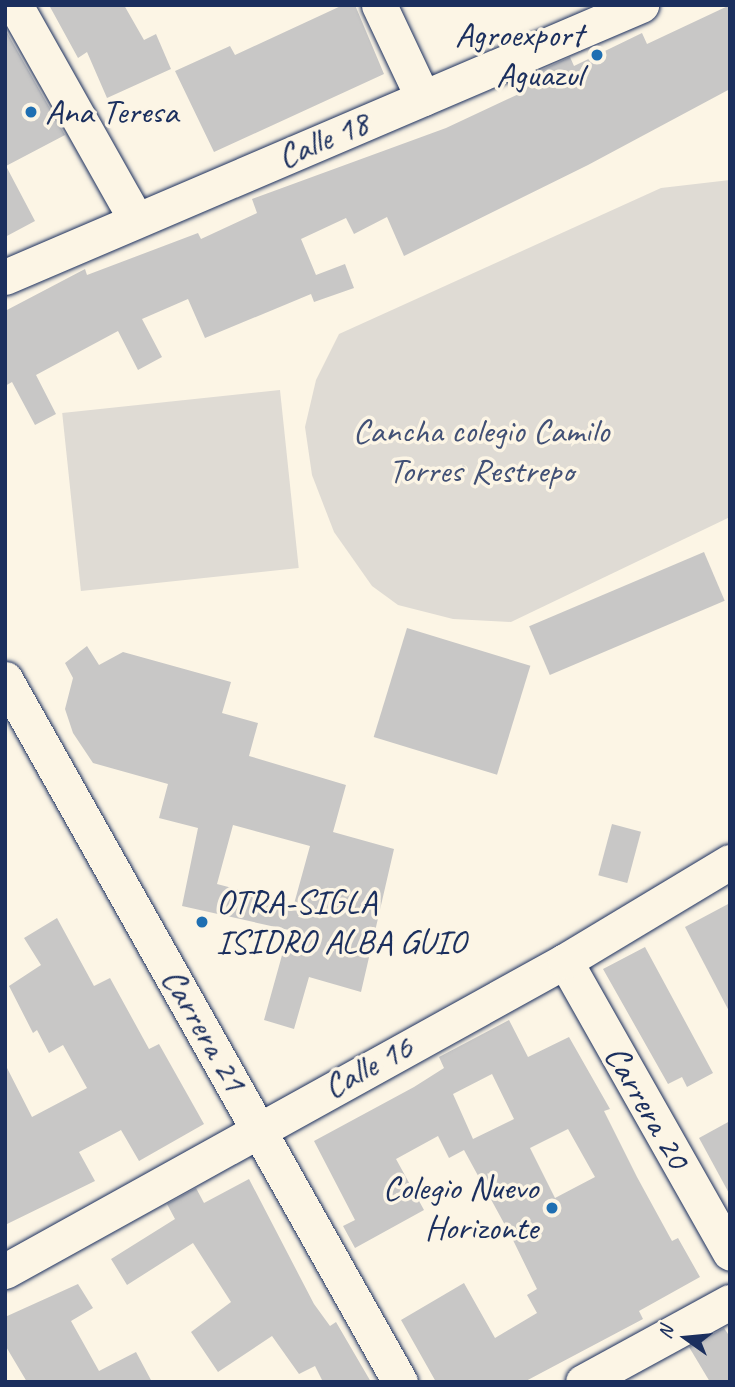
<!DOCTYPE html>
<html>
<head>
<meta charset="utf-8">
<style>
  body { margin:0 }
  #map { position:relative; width:735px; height:1387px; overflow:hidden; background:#fcf5e5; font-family:Caveat,sans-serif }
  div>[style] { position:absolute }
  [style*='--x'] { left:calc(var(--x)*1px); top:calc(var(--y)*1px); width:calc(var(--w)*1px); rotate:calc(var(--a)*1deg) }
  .green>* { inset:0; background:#dfdbd4; transform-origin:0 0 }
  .building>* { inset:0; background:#c8c7c6; transform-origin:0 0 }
  .roads { filter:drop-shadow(0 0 2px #1b2f5e) drop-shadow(0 0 2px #1b2f5e) }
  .minor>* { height:35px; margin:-17.5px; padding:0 17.5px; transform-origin:17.5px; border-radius:17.5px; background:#fcf5e5 }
  .dots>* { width:19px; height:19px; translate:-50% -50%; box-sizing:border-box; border:4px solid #fcf5e5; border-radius:50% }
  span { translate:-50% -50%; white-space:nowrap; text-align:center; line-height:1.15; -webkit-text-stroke:7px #fcf5e5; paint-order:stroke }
  .poi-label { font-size:35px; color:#1b2f5e }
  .right { translate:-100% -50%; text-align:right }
  .left { translate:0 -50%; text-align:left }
  .street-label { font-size:35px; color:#1b2f5e }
  .park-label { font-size:35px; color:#425176 }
  .frame { position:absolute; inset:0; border:7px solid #1b2f5e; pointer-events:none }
  .north { position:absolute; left:651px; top:1303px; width:70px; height:70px; -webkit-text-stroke:5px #fcf5e5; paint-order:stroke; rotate:285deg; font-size:19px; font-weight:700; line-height:28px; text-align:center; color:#1b2f5e }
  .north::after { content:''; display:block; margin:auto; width:24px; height:32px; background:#1b2f5e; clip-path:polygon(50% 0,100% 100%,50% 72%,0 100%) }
</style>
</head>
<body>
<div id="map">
  <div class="green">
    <div style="clip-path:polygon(730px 180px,730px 517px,511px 622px,453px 619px,398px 605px,372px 586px,334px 532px,312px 475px,305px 427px,316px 380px,339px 334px,661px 188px)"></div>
    <div style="left:280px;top:390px;width:179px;height:219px;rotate:84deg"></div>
  </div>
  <div class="building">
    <div style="clip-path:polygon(49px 5px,124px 5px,144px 40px,156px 34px,171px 69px,107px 98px,87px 52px,78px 58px)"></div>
    <div style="clip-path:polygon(343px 5px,355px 5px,384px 74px,214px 152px,175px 71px,230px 46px,235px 55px)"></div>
    <div style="clip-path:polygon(730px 5px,730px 89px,588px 165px,404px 256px,387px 217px,354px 234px,346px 218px,301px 239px,316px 275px,345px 264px,354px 288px,314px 302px,311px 294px,205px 338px,188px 299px,142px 319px,162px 357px,138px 370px,118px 331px,36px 375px,56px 414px,35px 425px,12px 382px,5px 386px,5px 311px,85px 269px,87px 275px,198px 233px,201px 239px,257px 213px,252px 199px,446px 128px,523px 92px,518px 81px,539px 71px,570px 57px,574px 66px,642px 33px,647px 44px)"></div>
    <div style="clip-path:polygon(5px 29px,65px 135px,6px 166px,35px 221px,5px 237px)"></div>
    <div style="left:704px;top:552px;width:53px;height:190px;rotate:67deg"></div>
    <div style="left:407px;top:628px;width:129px;height:114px;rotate:17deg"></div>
    <div style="clip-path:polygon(evenodd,87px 646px,99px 665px,123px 652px,231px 682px,222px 713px,258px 723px,249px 756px,346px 785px,333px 832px,394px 849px,361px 992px,309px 977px,294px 1029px,264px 1020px,289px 930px,182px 906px,198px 828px,159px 818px,168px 784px,93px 763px,73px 733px,65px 709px,73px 678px,65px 663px,87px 646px,233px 825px,310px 846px,294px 904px,217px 884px,233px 825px)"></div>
    <div style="left:612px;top:824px;width:30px;height:53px;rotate:15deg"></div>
    <div style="clip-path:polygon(730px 903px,730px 1013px,685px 927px)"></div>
    <div style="clip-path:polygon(57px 918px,94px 986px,110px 978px,149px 1049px,159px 1044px,204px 1124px,139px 1161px,121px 1130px,79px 1152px,95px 1181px,5px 1225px,5px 1064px,32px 1117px,87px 1088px,63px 1045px,49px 1053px,37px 1030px,33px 1033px,9px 986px,41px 965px,24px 938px)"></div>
    <div style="clip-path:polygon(645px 947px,713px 1073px,687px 1087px,682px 1077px,668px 1084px,603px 969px)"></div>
    <div style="clip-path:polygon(evenodd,509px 1020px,528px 1057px,569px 1037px,610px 1109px,604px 1111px,637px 1177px,672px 1241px,678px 1238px,700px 1277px,639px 1311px,643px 1319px,524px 1382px,436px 1382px,401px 1320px,464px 1283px,495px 1338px,537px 1313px,527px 1295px,537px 1289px,512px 1238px,464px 1150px,449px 1158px,438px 1136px,396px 1159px,424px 1210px,355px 1248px,343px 1226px,355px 1220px,314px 1141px,414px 1087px,444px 1068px,439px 1057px,509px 1020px,492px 1074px,514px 1119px,473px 1139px,453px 1094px,492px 1074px,509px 1020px,568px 1129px,595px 1177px,555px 1198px,530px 1148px,568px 1129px)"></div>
    <div style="clip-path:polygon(730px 1121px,730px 1195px,699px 1138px)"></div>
    <div style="clip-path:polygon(249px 1179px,314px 1304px,330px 1326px,336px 1322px,371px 1382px,323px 1382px,315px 1366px,299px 1374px,272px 1336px,218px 1372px,191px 1332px,231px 1302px,193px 1243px,127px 1285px,111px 1259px,175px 1219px,167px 1204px,196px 1188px,204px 1203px)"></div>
    <div style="clip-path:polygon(78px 1284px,93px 1308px,71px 1321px,99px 1371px,136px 1352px,152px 1382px,27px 1382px,5px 1345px,5px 1317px)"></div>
    <div style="clip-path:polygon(724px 1328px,730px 1337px,730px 1382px,710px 1382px,689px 1347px)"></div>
  </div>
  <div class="roads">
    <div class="minor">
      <div style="--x:15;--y:5;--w:244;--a:60.6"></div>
      <div style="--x:379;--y:5;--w:103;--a:64.7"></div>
      <div style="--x:5;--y:277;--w:692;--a:-23.16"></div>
      <div style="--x:5;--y:679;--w:806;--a:60.67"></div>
      <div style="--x:565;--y:961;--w:335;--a:60.5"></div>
      <div style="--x:5;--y:1271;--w:640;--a:-28.97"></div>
      <div style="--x:565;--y:961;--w:192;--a:-31"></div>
      <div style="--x:583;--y:1382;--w:167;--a:-28.6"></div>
    </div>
  </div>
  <div class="dots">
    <div style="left:597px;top:55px;background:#1f6fb2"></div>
    <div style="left:31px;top:112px;background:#1f6fb2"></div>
    <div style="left:202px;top:922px;background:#1f6fb2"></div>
    <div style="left:552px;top:1208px;background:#1f6fb2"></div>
  </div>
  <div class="poi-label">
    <span class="right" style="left:583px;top:55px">Agroexport<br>Aguazul</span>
    <span class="left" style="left:45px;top:112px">Ana Teresa</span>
    <span class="left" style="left:216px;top:922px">OTRA-SIGLA<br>ISIDRO ALBA GUIO</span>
    <span class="right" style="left:538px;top:1208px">Colegio Nuevo<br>Horizonte</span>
  </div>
  <div class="street-label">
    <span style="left:323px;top:140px;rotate:-23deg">Calle 18</span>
    <span style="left:204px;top:1030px;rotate:60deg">Carrera 21</span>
    <span style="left:368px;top:1067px;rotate:-28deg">Calle 16</span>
    <span style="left:647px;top:1107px;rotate:60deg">Carrera 20</span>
  </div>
  <div class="park-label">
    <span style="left:481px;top:451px">Cancha colegio Camilo<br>Torres Restrepo</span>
  </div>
  <div class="frame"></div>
  <div class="north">N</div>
</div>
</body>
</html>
